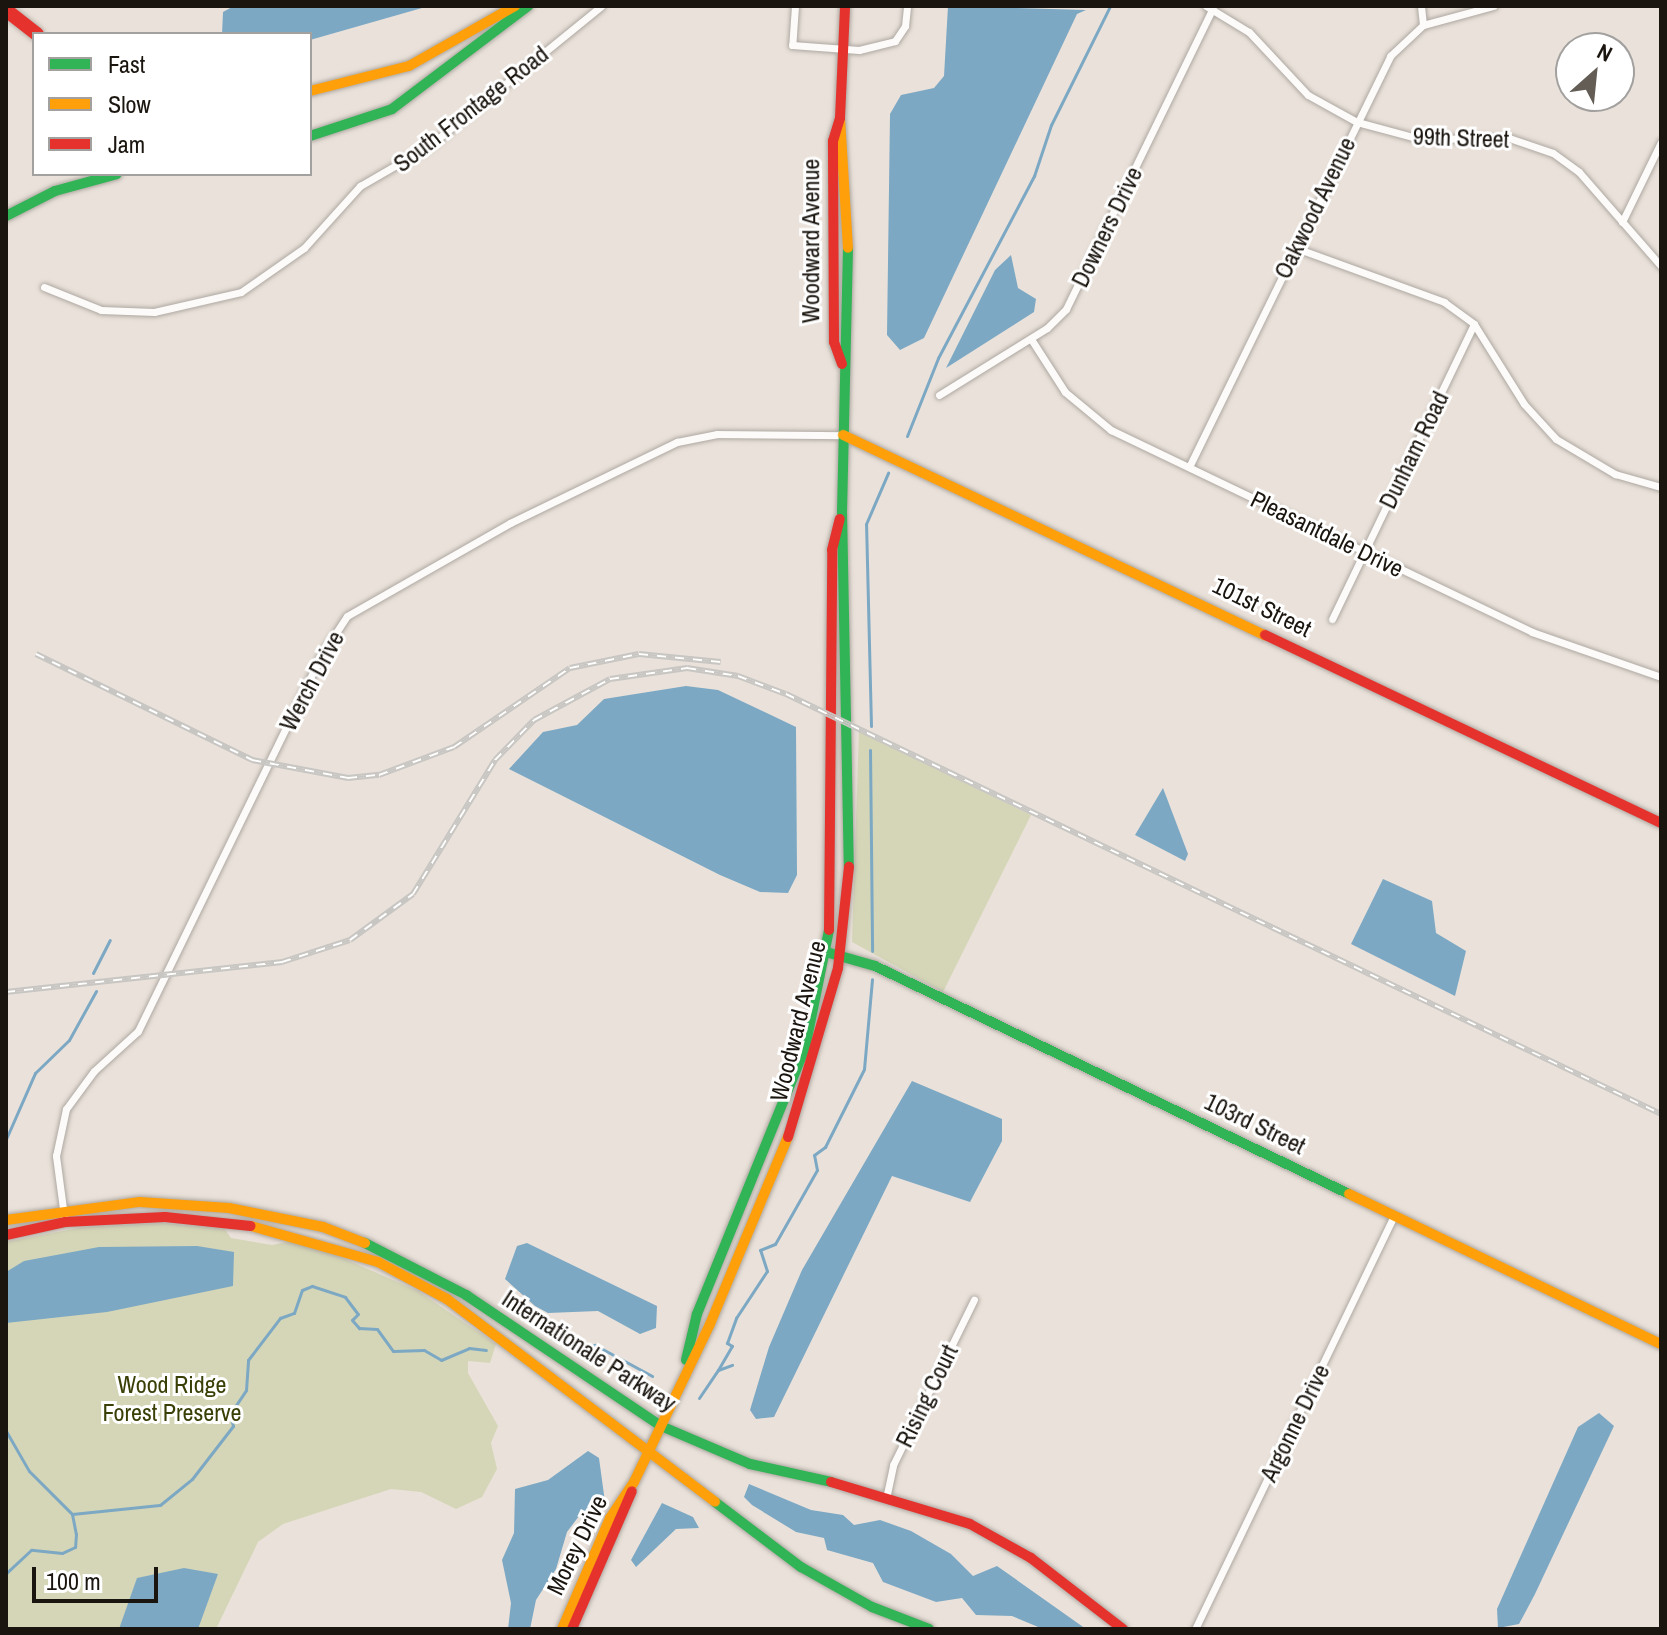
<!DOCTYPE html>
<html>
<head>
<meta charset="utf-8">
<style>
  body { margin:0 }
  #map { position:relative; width:1667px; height:1635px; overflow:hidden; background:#eae2da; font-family:"Archivo Narrow",sans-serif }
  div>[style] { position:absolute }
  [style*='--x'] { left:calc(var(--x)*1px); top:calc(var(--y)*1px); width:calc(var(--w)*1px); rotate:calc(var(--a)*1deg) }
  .green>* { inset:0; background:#d5d6b7 }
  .water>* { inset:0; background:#7ca8c4 }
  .stream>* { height:3px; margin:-1.5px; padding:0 1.5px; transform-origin:1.5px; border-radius:1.5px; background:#7ca8c4 }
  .roads { filter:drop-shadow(0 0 2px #aea8a2) drop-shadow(0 0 2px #aea8a2) }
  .street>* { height:7px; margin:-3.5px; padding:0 3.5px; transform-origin:3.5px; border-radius:3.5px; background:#fcfbf9 }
  .fast>* { height:10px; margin:-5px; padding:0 5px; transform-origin:5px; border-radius:5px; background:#30b455 }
  .slow>* { height:10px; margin:-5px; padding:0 5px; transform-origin:5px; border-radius:5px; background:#ff9f0a }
  .jam>* { height:10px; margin:-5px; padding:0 5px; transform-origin:5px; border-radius:5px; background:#e5322d }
  .rail>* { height:6px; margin-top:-3px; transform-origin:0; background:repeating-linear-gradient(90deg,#fff 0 9px,#c8c6c3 0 18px); box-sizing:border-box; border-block:2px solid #c8c6c3 }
  .bridges { filter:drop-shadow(0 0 2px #bdb3ac) drop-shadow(0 0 2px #bdb3ac) }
  .jam-bridge>* { height:14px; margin:-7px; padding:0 7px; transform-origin:7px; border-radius:7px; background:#e5322d }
  span { translate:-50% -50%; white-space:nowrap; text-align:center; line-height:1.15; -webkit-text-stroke:6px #fff; paint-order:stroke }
  .street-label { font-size:24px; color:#1a150f }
  .park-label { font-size:24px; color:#3a3f06 }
  .frame { position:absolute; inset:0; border:8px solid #1a150f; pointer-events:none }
  .legend { position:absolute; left:32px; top:32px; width:280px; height:144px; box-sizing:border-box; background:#fff; border:2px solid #a3a19f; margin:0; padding:10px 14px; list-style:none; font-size:24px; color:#1a150f }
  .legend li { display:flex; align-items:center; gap:16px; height:40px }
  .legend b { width:40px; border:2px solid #a3a19f }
  .north { position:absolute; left:1555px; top:32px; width:80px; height:80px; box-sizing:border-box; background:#fff; border:2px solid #a3a19f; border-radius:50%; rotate:27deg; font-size:22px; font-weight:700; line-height:32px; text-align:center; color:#1a150f }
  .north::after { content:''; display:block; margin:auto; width:28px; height:36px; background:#635d56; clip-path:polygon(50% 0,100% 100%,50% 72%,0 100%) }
  .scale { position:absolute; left:32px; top:1567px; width:126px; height:36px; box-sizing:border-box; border:4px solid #1a150f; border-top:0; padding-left:10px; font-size:24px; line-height:28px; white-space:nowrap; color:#1a150f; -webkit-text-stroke:6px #fff; paint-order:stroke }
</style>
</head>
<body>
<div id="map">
  <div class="green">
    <div style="clip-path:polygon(859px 731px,1031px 815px,943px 992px,852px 942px)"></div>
    <div style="clip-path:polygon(163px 1223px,224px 1228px,231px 1238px,272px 1245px,292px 1241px,322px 1249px,418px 1291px,496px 1344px,490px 1363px,468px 1361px,468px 1373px,498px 1426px,491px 1443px,497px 1469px,482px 1497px,456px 1509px,421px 1492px,391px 1489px,283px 1524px,258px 1542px,216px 1629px,6px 1629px,6px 1242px,83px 1227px)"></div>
  </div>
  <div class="water">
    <div style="clip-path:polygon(234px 6px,429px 6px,310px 40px,310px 34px,222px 34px,223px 12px)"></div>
    <div style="clip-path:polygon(948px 6px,1086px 10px,1077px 14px,924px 338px,900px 350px,887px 335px,890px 114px,901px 95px,934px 88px,944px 76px)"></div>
    <div style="clip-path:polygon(1011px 255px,1018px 288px,1036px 299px,1034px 312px,946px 368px,995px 270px)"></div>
    <div style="clip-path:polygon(686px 686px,718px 690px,796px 727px,797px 875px,788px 893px,760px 892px,720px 875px,509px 769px,543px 732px,577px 725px,604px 699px)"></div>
    <div style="clip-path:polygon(1163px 788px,1188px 854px,1185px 861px,1135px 835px)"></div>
    <div style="clip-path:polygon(1383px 879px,1432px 901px,1436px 933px,1466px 951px,1455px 996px,1351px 944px)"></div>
    <div style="clip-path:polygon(912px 1081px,1002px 1119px,1002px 1141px,970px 1202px,892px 1176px,774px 1417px,756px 1419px,750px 1410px,769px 1347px,802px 1270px)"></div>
    <div style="clip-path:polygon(527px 1243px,657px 1306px,656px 1328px,640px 1334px,598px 1311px,548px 1313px,535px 1306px,505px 1279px,517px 1246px)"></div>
    <div style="clip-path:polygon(197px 1246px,234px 1252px,233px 1286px,107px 1312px,6px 1323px,6px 1272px,24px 1261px,99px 1247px)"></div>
    <div style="clip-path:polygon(1599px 1413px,1614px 1426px,1535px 1594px,1519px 1624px,1498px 1628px,1497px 1609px,1578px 1427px)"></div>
    <div style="clip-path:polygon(588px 1451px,599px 1458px,605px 1502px,582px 1512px,567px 1532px,556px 1569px,536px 1600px,530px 1629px,508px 1629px,511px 1603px,502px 1560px,514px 1533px,515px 1489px,548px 1480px)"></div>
    <div style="clip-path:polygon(749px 1484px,811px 1510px,843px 1515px,854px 1525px,880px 1520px,911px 1531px,951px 1554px,973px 1576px,997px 1566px,1086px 1629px,1043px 1629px,1012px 1616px,976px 1615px,962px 1598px,936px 1602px,883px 1582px,873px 1563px,827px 1550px,824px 1538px,796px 1532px,752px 1505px,744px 1497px)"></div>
    <div style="clip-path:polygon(662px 1503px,693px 1517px,699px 1528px,676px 1529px,636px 1567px,631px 1560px)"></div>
    <div style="clip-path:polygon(184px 1568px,218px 1574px,198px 1629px,119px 1629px,137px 1578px)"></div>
  </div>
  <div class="stream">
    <div style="--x:907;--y:436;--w:84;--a:-68.3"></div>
    <div style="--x:938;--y:358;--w:206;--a:-62.2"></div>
    <div style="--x:1034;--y:176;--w:54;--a:-71.6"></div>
    <div style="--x:1051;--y:125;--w:133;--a:-63.6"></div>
    <div style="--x:871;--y:726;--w:202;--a:-91.4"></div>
    <div style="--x:866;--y:524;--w:56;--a:-66.7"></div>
    <div style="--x:870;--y:750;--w:201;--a:89.4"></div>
    <div style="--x:93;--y:973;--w:37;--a:-63"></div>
    <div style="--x:6;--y:1139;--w:72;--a:-66.3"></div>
    <div style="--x:35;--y:1073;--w:47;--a:-44.1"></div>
    <div style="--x:69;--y:1040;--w:56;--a:-61.1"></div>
    <div style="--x:573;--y:1350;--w:23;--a:-13"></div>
    <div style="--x:595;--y:1345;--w:65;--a:28.5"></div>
    <div style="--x:718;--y:1370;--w:28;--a:-60"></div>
    <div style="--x:732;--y:1346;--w:6;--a:-149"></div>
    <div style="--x:727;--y:1343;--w:27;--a:-70"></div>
    <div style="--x:736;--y:1318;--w:56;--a:-56.6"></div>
    <div style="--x:767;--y:1271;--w:22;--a:-108"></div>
    <div style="--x:760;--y:1250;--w:16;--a:-22"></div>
    <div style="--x:775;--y:1244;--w:85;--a:-60.4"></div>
    <div style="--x:817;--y:1170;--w:15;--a:-101"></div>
    <div style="--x:814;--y:1155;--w:14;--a:-36"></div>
    <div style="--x:825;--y:1147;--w:87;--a:-63.4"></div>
    <div style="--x:864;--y:1069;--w:90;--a:-84.9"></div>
    <div style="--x:699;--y:1398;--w:34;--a:-56"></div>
    <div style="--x:718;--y:1370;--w:15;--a:-20"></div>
    <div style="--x:6;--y:1431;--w:46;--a:60.1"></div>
    <div style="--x:29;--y:1471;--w:61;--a:45"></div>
    <div style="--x:72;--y:1514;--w:20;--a:79"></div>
    <div style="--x:76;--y:1534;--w:13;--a:94"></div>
    <div style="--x:75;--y:1547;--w:14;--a:155"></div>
    <div style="--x:62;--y:1553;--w:31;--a:-174"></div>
    <div style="--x:31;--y:1550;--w:34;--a:137"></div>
    <div style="--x:72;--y:1514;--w:88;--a:-5.8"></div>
    <div style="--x:160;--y:1505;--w:41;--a:-39.1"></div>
    <div style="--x:192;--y:1479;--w:67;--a:-52.3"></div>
    <div style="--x:233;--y:1426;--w:12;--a:-104"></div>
    <div style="--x:230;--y:1414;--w:29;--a:-56"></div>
    <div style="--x:246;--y:1390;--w:30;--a:-86"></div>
    <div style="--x:248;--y:1360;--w:53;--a:-52.7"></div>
    <div style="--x:280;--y:1318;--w:15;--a:-20"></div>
    <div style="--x:294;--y:1313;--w:24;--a:-71"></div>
    <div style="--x:302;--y:1290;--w:11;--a:-22"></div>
    <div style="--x:312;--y:1286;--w:35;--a:18"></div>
    <div style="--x:345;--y:1297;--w:21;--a:53"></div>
    <div style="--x:358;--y:1314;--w:8;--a:135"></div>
    <div style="--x:352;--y:1320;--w:11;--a:49"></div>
    <div style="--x:359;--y:1328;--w:18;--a:3"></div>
    <div style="--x:377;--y:1329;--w:27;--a:54"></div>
    <div style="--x:393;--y:1351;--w:31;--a:-2"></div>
    <div style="--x:424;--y:1350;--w:20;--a:30"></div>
    <div style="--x:441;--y:1360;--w:30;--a:-23"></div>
    <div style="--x:469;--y:1348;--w:17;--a:7"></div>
  </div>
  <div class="roads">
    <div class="street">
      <div style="--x:795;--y:6;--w:39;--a:94"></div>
      <div style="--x:792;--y:45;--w:67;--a:4.3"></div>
      <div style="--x:859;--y:50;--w:37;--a:-14"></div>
      <div style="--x:895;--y:41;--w:18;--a:-56"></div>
      <div style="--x:905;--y:26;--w:20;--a:-84"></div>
      <div style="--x:1206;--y:6;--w:50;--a:31.2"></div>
      <div style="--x:1249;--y:32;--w:86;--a:46.9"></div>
      <div style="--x:1308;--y:95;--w:56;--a:28.9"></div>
      <div style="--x:1357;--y:122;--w:65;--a:15.1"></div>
      <div style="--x:1420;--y:139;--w:89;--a:-0.6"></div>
      <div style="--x:1509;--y:138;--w:46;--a:18.8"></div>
      <div style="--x:1553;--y:153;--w:32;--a:36"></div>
      <div style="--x:1579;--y:172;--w:125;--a:48.9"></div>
      <div style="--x:1421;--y:6;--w:19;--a:84"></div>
      <div style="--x:1622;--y:222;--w:89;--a:-64"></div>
      <div style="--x:1296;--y:248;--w:158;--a:20"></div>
      <div style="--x:1444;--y:302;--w:37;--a:36"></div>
      <div style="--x:1474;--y:324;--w:94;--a:58"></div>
      <div style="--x:1524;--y:404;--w:47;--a:47.6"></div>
      <div style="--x:1556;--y:439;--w:69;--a:30.7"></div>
      <div style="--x:1615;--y:474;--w:48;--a:15.8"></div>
      <div style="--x:44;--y:287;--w:61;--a:22"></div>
      <div style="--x:101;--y:310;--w:53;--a:2.2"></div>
      <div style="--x:154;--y:312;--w:89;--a:-12.9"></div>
      <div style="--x:241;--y:292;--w:77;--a:-34.9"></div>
      <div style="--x:304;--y:248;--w:84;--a:-47.9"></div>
      <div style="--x:360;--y:186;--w:80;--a:-30.1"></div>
      <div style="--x:429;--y:146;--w:222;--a:-39.1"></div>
      <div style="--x:1031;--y:339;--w:63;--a:57.3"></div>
      <div style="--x:1065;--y:392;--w:60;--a:39.6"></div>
      <div style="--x:1111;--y:430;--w:467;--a:25.6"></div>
      <div style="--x:1532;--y:632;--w:137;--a:19.2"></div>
      <div style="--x:939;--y:395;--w:127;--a:-31.8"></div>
      <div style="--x:1047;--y:328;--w:27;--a:-45"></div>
      <div style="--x:1066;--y:309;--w:335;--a:-64"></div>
      <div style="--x:1189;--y:467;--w:458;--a:-63.9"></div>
      <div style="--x:1390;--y:56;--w:45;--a:-43.2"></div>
      <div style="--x:1423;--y:25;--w:73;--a:-15.2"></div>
      <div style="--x:1332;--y:619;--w:327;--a:-64.3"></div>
      <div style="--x:64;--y:1216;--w:61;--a:-97.6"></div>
      <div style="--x:56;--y:1156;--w:48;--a:-78"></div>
      <div style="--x:66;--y:1109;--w:47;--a:-53.6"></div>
      <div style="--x:94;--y:1071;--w:59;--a:-42.3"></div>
      <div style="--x:138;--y:1031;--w:420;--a:-64"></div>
      <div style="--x:322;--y:654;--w:45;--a:-56.7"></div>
      <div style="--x:347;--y:616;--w:188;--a:-29.7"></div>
      <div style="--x:510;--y:523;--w:186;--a:-25.9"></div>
      <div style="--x:677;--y:442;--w:41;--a:-11.3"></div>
      <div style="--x:717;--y:434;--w:126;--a:0.5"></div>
      <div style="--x:887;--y:1494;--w:30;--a:-78"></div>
      <div style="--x:893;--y:1465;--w:184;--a:-63.9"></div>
      <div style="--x:1195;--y:1629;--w:458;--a:-64.3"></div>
    </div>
    <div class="fast">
      <div style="--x:310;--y:136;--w:86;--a:-18.2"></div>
      <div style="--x:392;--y:109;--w:171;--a:-37.1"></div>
      <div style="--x:6;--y:216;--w:55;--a:-27"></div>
      <div style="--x:55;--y:191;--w:64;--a:-15.3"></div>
      <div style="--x:848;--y:248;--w:263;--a:91.3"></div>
      <div style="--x:842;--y:511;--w:356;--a:88.9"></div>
      <div style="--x:826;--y:952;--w:51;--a:15.9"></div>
      <div style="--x:875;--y:966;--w:526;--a:25.69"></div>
      <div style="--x:365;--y:1243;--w:114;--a:27.2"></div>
      <div style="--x:466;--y:1295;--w:235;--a:33.9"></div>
      <div style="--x:661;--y:1426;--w:97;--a:23.1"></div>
      <div style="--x:750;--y:1464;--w:83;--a:12.5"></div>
      <div style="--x:686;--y:1360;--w:47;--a:-76.6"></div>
      <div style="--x:697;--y:1314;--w:287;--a:-67.9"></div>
      <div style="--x:805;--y:1048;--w:120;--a:-78.5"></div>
      <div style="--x:715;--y:1502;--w:108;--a:37.1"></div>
      <div style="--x:801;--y:1567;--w:81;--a:29.4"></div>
      <div style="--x:872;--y:1607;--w:61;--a:21.1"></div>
    </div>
    <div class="slow">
      <div style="--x:310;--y:91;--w:102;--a:-14.2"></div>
      <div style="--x:409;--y:66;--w:122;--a:-29.5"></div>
      <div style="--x:840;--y:118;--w:130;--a:86.5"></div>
      <div style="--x:843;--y:435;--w:467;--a:25.4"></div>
      <div style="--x:1349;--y:1194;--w:346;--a:25.7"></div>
      <div style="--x:6;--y:1220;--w:135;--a:-7.7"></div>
      <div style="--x:140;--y:1202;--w:89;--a:3.9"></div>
      <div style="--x:229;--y:1208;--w:96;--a:11.4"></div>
      <div style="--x:323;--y:1227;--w:45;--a:20.9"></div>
      <div style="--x:251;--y:1226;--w:132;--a:15.8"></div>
      <div style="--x:378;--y:1262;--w:78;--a:28.2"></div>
      <div style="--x:447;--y:1299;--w:336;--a:37.1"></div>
      <div style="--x:562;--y:1629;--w:121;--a:-66.6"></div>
      <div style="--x:610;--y:1518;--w:43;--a:-56.3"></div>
      <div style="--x:634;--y:1482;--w:175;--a:-64.3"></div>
      <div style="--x:710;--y:1324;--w:203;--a:-67.4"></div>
    </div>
    <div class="jam">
      <div style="--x:842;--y:364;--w:23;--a:-110"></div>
      <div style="--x:834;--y:342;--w:201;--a:-90.3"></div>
      <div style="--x:833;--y:141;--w:24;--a:-73"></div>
      <div style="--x:840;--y:118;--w:112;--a:-87.4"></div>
      <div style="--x:1265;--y:635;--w:438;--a:25.4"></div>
      <div style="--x:829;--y:930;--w:380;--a:-89.5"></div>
      <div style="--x:832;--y:550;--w:32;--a:-76"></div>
      <div style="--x:788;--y:1137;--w:176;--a:-73.5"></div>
      <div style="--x:838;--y:968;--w:102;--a:-83.8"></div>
      <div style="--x:6;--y:1235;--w:60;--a:-12.4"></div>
      <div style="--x:65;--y:1222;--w:100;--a:-2.9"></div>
      <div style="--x:165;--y:1217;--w:86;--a:6"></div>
      <div style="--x:831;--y:1482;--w:145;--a:16.8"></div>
      <div style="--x:970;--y:1524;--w:70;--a:29.1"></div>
      <div style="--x:1031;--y:1558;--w:116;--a:37.7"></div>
      <div style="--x:572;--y:1629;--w:150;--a:-66.5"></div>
    </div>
  </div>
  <div class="rail">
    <div style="--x:36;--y:654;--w:241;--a:26.1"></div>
    <div style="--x:252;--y:760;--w:98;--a:10.6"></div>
    <div style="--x:348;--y:778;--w:31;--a:-6"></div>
    <div style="--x:379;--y:775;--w:80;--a:-20.5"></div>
    <div style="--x:454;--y:747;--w:140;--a:-34.3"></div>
    <div style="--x:570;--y:668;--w:70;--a:-11.5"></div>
    <div style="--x:639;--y:654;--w:82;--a:5.6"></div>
    <div style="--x:6;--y:992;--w:278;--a:-6.2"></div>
    <div style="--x:282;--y:962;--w:71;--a:-17.9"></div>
    <div style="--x:350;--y:940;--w:78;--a:-36.1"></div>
    <div style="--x:413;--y:894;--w:157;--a:-58.5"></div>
    <div style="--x:495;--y:760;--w:56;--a:-45.7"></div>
    <div style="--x:534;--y:720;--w:86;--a:-28.3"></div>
    <div style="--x:610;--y:679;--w:78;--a:-8.1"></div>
    <div style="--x:687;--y:668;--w:52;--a:8.9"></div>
    <div style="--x:738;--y:676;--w:51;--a:20.6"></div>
    <div style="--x:786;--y:694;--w:971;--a:25.64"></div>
  </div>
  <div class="bridges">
    <div class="jam-bridge">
      <div style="--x:6;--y:10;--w:39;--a:38"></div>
    </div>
  </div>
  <div class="street-label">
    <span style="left:471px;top:109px;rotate:-38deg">South Frontage Road</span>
    <span style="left:1461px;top:138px;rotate:2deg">99th Street</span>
    <span style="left:1315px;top:208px;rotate:-64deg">Oakwood Avenue</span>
    <span style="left:1107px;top:227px;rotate:-64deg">Downers Drive</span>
    <span style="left:811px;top:241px;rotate:-90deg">Woodward Avenue</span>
    <span style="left:1414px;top:450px;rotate:-64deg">Dunham Road</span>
    <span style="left:1327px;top:534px;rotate:26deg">Pleasantdale Drive</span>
    <span style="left:1262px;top:607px;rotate:26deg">101st Street</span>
    <span style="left:312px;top:681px;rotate:-62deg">Werch Drive</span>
    <span style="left:798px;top:1021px;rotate:-76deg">Woodward Avenue</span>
    <span style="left:1255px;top:1124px;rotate:26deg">103rd Street</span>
    <span style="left:589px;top:1351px;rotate:33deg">Internationale Parkway</span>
    <span style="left:927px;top:1396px;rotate:-64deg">Rising Court</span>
    <span style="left:1295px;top:1423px;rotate:-64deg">Argonne Drive</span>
    <span style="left:577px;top:1545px;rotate:-64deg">Morey Drive</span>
  </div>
  <div class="park-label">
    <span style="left:172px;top:1399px">Wood Ridge<br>Forest Preserve</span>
  </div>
  <div class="frame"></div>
  <ul class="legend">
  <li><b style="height:10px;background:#30b455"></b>Fast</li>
  <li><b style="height:10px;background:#ff9f0a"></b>Slow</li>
  <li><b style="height:10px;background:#e5322d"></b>Jam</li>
  </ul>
  <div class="north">N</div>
  <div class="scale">100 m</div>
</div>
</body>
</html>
